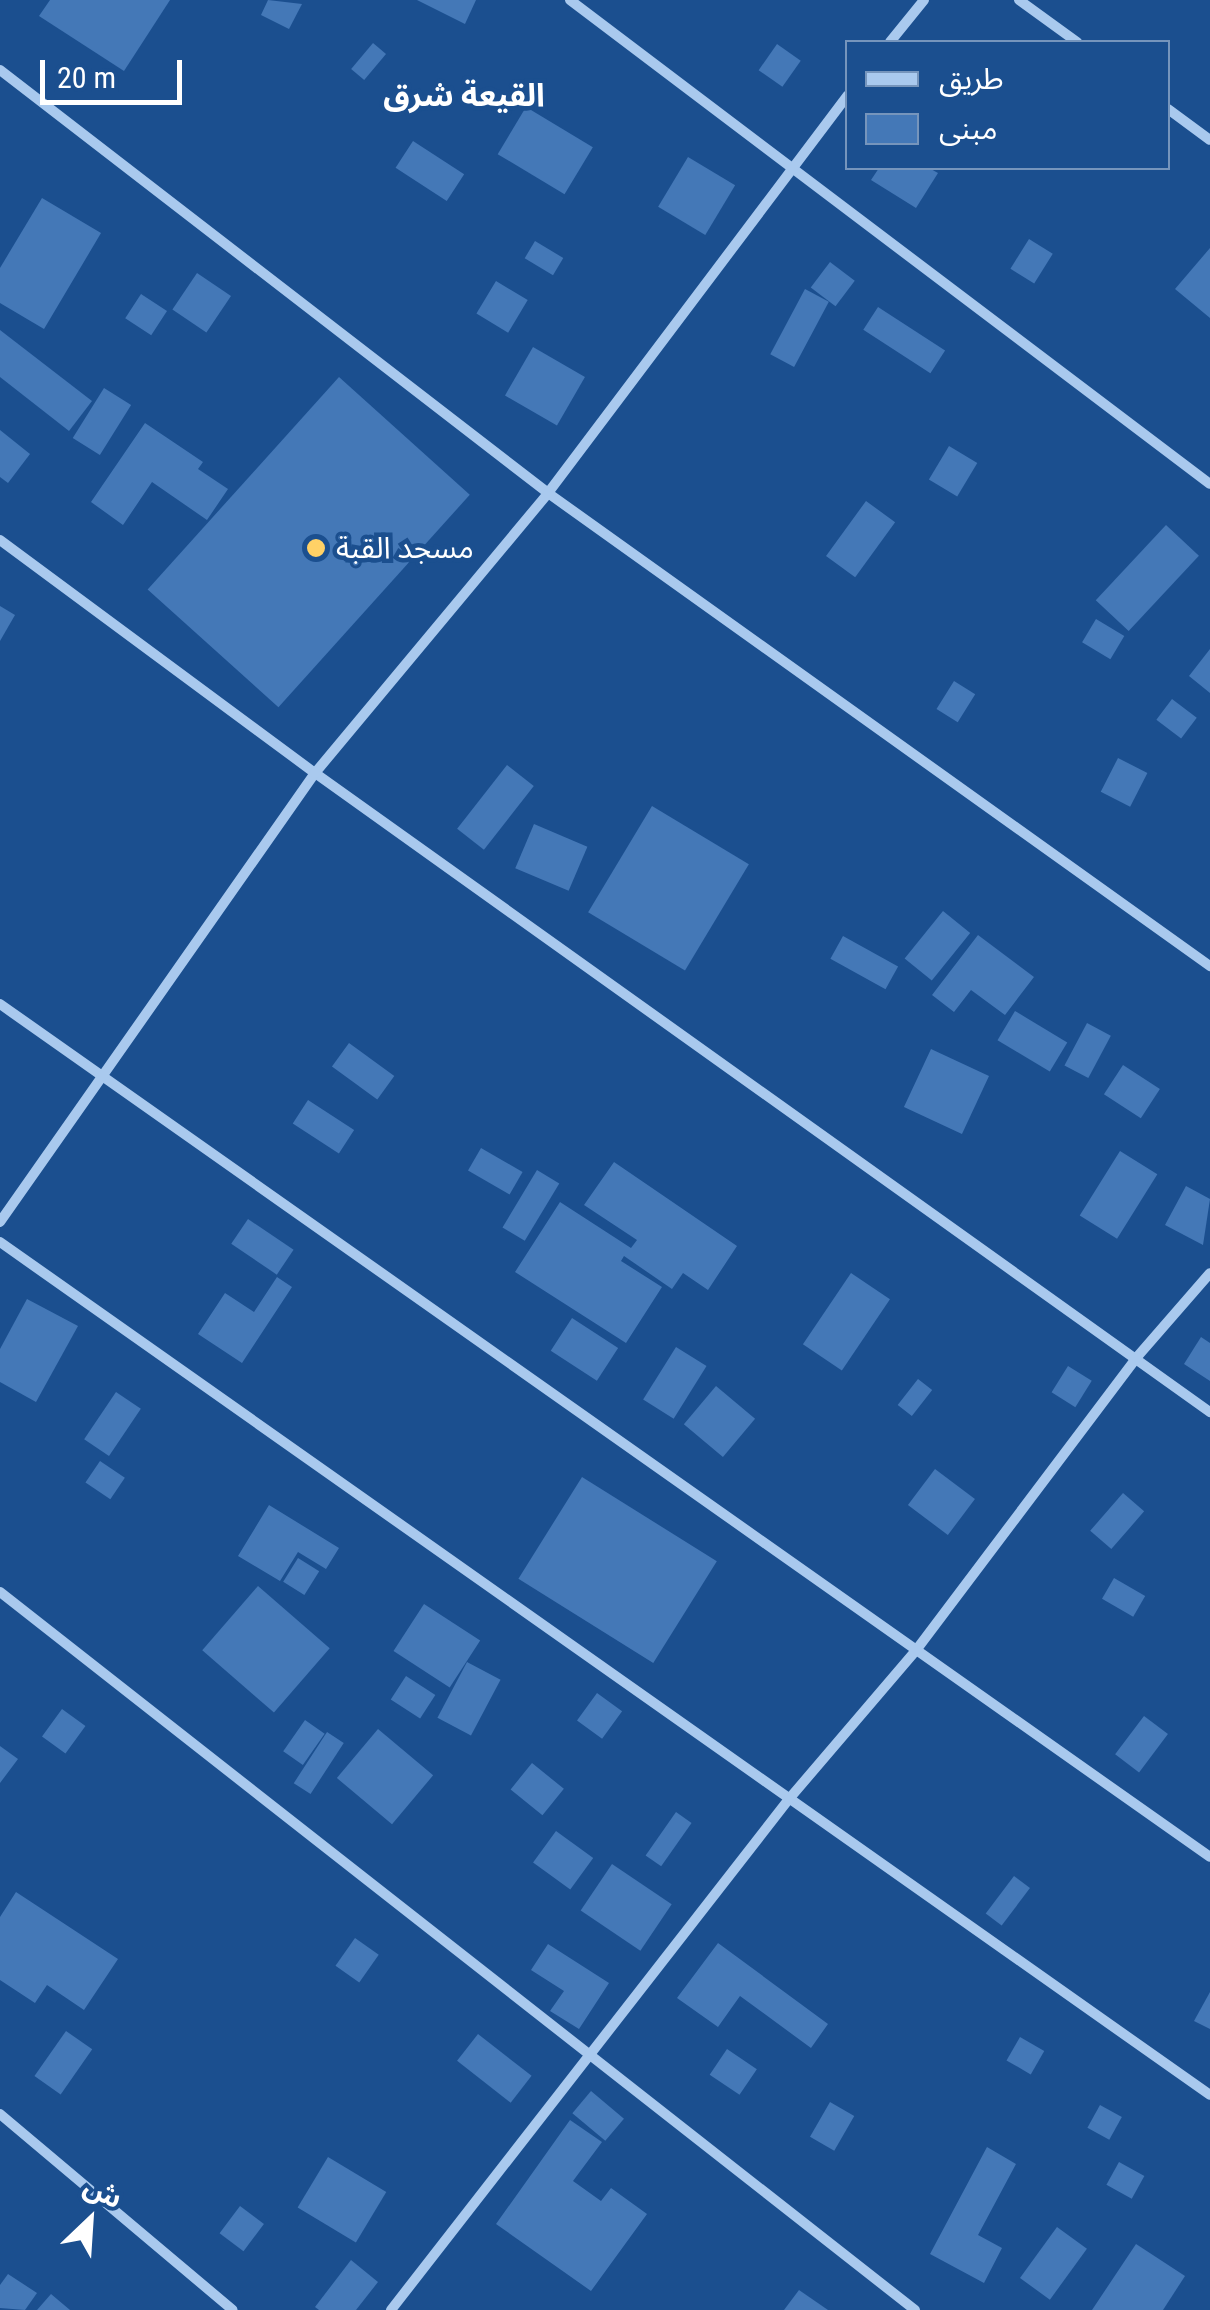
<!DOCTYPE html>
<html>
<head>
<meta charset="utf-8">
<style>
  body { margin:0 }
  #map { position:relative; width:1210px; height:2310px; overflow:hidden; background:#1b4f8f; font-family:"Roboto Condensed","Noto Sans Arabic",sans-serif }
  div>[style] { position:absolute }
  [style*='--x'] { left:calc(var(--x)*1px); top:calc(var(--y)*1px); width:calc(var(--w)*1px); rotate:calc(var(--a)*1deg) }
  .building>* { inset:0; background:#4478b7; transform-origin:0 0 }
  .minor>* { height:10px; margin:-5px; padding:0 5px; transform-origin:5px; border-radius:5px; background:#a9c9ee }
  .dots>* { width:28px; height:28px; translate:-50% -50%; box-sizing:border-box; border:5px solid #1b4f8f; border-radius:50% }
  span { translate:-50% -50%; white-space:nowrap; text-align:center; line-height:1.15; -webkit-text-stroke:9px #1b4f8f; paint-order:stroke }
  .poi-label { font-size:30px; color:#fff }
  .left { translate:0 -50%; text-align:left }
  .neighbourhood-label { font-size:32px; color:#fff; font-weight:700 }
  .legend { position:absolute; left:845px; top:40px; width:325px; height:130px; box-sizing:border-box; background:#1b4f8f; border:2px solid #7695bc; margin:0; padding:12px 18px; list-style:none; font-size:30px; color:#fff }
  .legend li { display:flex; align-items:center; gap:20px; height:50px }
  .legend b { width:50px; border:2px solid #7695bc }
  .north { position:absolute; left:40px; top:2170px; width:100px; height:100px; -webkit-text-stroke:8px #1b4f8f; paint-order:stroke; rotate:25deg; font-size:28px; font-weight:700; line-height:40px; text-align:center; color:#fff }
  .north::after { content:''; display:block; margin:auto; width:35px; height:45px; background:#fff; clip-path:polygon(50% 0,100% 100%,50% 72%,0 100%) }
  .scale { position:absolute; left:40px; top:60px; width:142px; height:45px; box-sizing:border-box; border:5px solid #fff; border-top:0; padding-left:12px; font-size:30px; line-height:35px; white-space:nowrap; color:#fff; -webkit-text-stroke:8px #1b4f8f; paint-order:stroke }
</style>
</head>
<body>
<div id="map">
  <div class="building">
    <div style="clip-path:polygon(50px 0,170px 0,124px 71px,39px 16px)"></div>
    <div style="clip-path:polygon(268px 0,302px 4px,289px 29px,261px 15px)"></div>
    <div style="clip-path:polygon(417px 0,476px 0,465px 24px)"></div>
    <div style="left:373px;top:43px;width:17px;height:34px;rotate:40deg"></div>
    <div style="left:777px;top:44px;width:29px;height:32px;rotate:35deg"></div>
    <div style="left:526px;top:107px;width:78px;height:55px;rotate:31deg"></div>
    <div style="left:413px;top:141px;width:61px;height:32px;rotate:33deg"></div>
    <div style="left:688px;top:157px;width:55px;height:58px;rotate:31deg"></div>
    <div style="clip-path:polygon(879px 168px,929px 168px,938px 173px,916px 208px,871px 180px)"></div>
    <div style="clip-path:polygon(42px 198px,101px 233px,44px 329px,0 303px,0 268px)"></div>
    <div style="left:1029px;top:239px;width:28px;height:35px;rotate:32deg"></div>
    <div style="left:535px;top:241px;width:33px;height:20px;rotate:31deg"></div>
    <div style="clip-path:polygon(1210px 248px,1210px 318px,1175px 289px)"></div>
    <div style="left:830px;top:262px;width:31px;height:32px;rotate:37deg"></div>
    <div style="left:197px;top:273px;width:41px;height:44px;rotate:34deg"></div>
    <div style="left:496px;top:281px;width:37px;height:38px;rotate:31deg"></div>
    <div style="left:805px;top:289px;width:27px;height:74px;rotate:28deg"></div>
    <div style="left:141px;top:294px;width:31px;height:29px;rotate:33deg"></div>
    <div style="left:878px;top:307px;width:80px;height:27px;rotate:33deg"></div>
    <div style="clip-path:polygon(0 330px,92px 401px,69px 431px,0 377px)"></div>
    <div style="left:533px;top:347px;width:60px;height:56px;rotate:30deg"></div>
    <div style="left:339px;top:377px;width:176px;height:286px;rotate:42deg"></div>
    <div style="left:104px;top:388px;width:32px;height:59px;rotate:32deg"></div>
    <div style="clip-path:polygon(145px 423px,203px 462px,198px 469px,228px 489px,207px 520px,152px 482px,123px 525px,91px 502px)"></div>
    <div style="clip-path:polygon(0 430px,30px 454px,8px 483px,0 477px)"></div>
    <div style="left:949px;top:446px;width:33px;height:39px;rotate:31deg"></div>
    <div style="left:866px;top:501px;width:36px;height:68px;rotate:36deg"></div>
    <div style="left:1166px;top:525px;width:45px;height:103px;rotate:43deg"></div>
    <div style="clip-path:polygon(0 606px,15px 615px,0 641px)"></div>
    <div style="left:1096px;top:619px;width:33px;height:27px;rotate:31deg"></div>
    <div style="clip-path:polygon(1210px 649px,1210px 693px,1189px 676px)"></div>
    <div style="left:954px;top:681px;width:25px;height:33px;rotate:32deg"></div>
    <div style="left:1172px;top:699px;width:31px;height:26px;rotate:37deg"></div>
    <div style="left:1118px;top:758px;width:33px;height:38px;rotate:27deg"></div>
    <div style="left:507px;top:765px;width:34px;height:81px;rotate:38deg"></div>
    <div style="left:652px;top:806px;width:113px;height:124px;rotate:31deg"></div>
    <div style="left:534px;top:824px;width:58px;height:48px;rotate:23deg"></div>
    <div style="left:943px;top:911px;width:35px;height:61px;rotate:39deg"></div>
    <div style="clip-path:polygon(978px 935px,1034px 977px,1005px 1015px,971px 990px,954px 1012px,932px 995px)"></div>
    <div style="left:843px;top:936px;width:63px;height:26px;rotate:29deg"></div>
    <div style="left:1015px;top:1011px;width:61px;height:34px;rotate:31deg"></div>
    <div style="left:1087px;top:1023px;width:27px;height:48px;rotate:28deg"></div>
    <div style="left:349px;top:1043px;width:56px;height:29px;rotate:36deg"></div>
    <div style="left:931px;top:1049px;width:64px;height:64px;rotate:25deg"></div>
    <div style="left:1123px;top:1065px;width:44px;height:35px;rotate:33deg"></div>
    <div style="left:308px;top:1100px;width:55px;height:28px;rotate:33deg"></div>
    <div style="left:481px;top:1148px;width:48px;height:26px;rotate:30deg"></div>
    <div style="left:1120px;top:1151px;width:44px;height:76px;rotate:32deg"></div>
    <div style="clip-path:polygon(614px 1162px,737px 1246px,708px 1290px,683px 1273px,672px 1289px,624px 1256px,621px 1261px,662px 1287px,626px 1343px,515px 1272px,560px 1202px,631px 1248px,637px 1240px,584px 1205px)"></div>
    <div style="left:537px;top:1170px;width:26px;height:67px;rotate:31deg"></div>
    <div style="clip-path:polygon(1186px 1186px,1210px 1199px,1203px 1245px,1165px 1225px)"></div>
    <div style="left:248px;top:1219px;width:55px;height:30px;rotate:34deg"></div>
    <div style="left:851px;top:1273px;width:47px;height:86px;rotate:34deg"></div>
    <div style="clip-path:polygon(277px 1277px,292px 1287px,242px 1363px,198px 1334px,225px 1293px,254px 1312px)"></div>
    <div style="clip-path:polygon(27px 1299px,78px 1326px,36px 1402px,0 1382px,0 1349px)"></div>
    <div style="left:572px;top:1318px;width:55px;height:39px;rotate:33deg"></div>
    <div style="clip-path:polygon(1201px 1337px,1210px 1343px,1210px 1381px,1184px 1364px)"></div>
    <div style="left:676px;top:1347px;width:36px;height:62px;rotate:32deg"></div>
    <div style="left:1068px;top:1366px;width:28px;height:31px;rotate:32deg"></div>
    <div style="left:918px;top:1379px;width:18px;height:33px;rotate:38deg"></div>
    <div style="left:716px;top:1386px;width:51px;height:50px;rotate:40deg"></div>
    <div style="left:116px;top:1392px;width:30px;height:57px;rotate:34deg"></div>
    <div style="left:100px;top:1461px;width:30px;height:26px;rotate:34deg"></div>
    <div style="left:935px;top:1469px;width:50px;height:45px;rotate:37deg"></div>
    <div style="left:582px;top:1477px;width:159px;height:120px;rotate:32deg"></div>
    <div style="left:1123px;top:1493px;width:28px;height:50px;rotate:41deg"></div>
    <div style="clip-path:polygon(269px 1505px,339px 1548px,326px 1569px,298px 1552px,280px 1581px,238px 1556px)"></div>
    <div style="left:298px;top:1558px;width:25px;height:28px;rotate:32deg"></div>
    <div style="left:1114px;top:1578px;width:36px;height:24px;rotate:30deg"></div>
    <div style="left:258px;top:1586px;width:95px;height:85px;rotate:41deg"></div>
    <div style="left:424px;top:1604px;width:67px;height:56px;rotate:33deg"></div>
    <div style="left:467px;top:1662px;width:38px;height:63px;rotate:28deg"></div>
    <div style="left:406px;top:1676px;width:35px;height:28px;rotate:33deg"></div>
    <div style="left:597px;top:1693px;width:31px;height:34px;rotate:36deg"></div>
    <div style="left:62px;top:1709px;width:29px;height:34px;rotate:36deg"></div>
    <div style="left:1144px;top:1716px;width:30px;height:48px;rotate:37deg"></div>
    <div style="left:305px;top:1720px;width:24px;height:38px;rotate:35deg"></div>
    <div style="left:378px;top:1729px;width:72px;height:64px;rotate:40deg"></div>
    <div style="left:327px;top:1732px;width:20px;height:61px;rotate:33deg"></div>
    <div style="clip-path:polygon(0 1746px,18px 1759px,0 1783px)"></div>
    <div style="left:532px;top:1763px;width:41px;height:34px;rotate:39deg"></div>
    <div style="left:676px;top:1812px;width:19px;height:53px;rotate:35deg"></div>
    <div style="left:556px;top:1831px;width:46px;height:39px;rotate:36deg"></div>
    <div style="left:612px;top:1864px;width:72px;height:56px;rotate:34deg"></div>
    <div style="left:1014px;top:1876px;width:20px;height:47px;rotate:37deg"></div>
    <div style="clip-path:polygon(16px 1892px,118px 1959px,84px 2010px,47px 1985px,35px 2003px,0 1980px,0 1917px)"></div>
    <div style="left:355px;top:1938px;width:29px;height:34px;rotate:35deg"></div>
    <div style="clip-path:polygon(718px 1943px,828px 2024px,811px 2048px,740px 1996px,718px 2027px,677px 1998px)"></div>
    <div style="clip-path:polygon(548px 1944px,609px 1983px,579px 2029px,550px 2011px,564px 1991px,531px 1970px)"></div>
    <div style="clip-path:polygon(1210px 1992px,1210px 2029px,1194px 2021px)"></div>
    <div style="left:66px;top:2031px;width:32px;height:55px;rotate:35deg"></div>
    <div style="left:478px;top:2034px;width:68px;height:34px;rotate:38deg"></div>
    <div style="left:1020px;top:2037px;width:28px;height:27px;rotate:30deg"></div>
    <div style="left:727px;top:2049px;width:36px;height:31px;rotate:34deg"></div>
    <div style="left:591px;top:2091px;width:43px;height:29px;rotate:40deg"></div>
    <div style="left:830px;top:2102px;width:28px;height:40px;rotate:30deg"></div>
    <div style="left:1100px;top:2105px;width:25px;height:26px;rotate:29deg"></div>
    <div style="clip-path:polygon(570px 2120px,602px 2142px,573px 2181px,601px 2201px,611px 2188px,647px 2214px,591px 2291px,496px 2224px)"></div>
    <div style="clip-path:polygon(987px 2147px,1016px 2164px,978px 2235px,1002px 2248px,984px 2283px,930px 2254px)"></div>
    <div style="left:328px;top:2157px;width:68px;height:59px;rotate:31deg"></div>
    <div style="left:1119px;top:2162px;width:29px;height:26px;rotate:29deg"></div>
    <div style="left:240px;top:2206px;width:30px;height:34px;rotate:37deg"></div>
    <div style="left:1057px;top:2227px;width:37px;height:63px;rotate:36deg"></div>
    <div style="clip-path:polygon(1136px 2244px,1185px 2276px,1163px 2310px,1092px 2310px)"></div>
    <div style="clip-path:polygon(351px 2260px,378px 2282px,356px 2310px,319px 2310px,315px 2307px)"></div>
    <div style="clip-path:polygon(8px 2274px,37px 2293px,25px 2310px,0 2308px,0 2285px)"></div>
    <div style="clip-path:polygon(799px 2290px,828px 2310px,784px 2310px)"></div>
    <div style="clip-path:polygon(51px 2294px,70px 2310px,37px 2310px)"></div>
  </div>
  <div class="minor">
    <div style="--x:570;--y:0;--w:802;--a:37.1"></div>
    <div style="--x:1019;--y:0;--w:72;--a:35.9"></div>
    <div style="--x:890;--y:42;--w:54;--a:-51"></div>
    <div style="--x:0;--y:70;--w:692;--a:37.66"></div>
    <div style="--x:548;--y:493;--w:814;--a:35.55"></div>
    <div style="--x:1168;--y:109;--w:52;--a:36.4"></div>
    <div style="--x:0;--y:540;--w:392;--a:36.5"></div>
    <div style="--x:315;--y:773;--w:1100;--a:35.53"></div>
    <div style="--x:0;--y:1004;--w:1480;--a:35.18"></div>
    <div style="--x:0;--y:1222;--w:548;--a:-54.95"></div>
    <div style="--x:315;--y:773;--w:364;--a:-50.2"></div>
    <div style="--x:548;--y:493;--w:498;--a:-53"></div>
    <div style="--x:0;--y:1242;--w:1480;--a:35.18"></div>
    <div style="--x:0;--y:1592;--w:1163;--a:38.12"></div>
    <div style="--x:0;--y:2114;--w:304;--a:40.1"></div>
    <div style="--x:391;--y:2310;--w:648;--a:-52.09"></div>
    <div style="--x:789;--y:1799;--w:197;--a:-49.5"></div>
    <div style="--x:917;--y:1649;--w:366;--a:-53"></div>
    <div style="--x:1137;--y:1357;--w:111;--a:-49"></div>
  </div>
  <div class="dots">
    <div style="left:316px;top:548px;background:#ffd166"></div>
  </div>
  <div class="poi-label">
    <span class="left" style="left:336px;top:548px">مسجد القبة</span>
  </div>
  <div class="neighbourhood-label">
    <span style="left:464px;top:95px">القيعة شرق</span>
  </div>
  <ul class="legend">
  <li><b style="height:12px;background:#a9c9ee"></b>طريق</li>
  <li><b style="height:28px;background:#4478b7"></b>مبنى</li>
  </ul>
  <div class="north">ش</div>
  <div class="scale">20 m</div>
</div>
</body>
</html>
